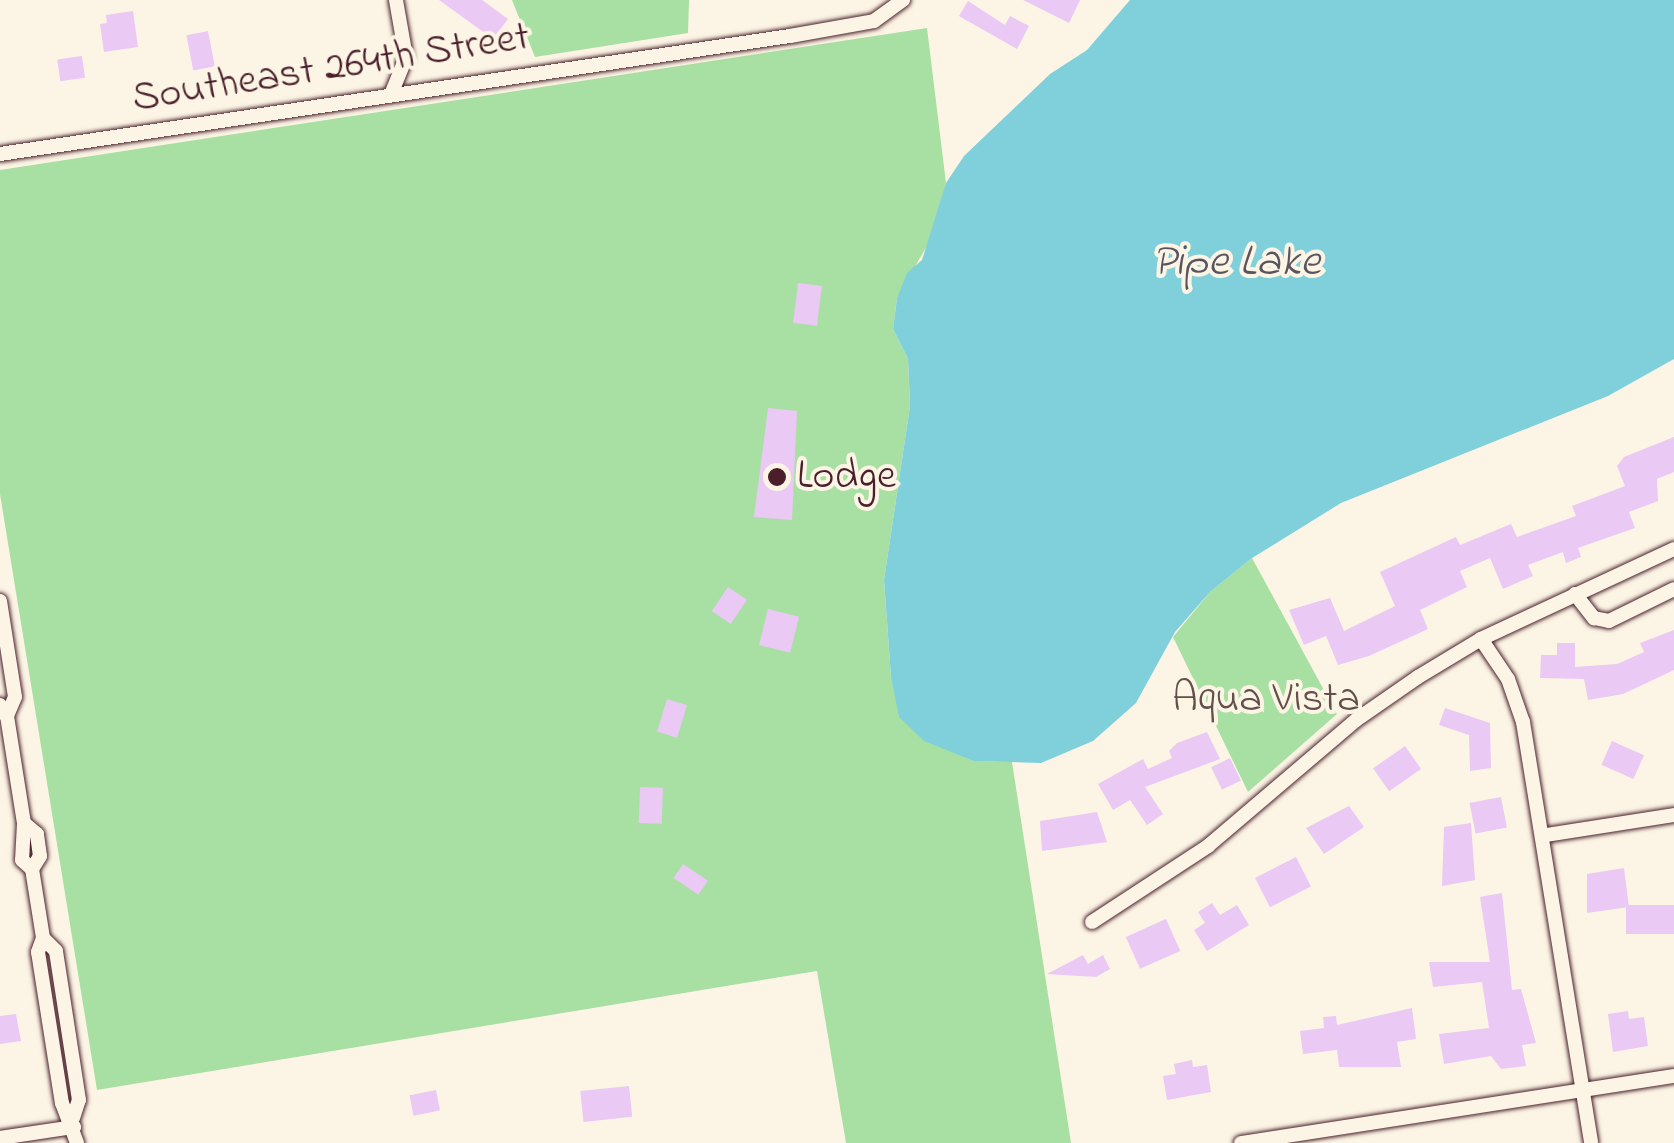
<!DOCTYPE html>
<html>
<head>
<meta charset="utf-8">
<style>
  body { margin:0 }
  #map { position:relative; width:1674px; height:1143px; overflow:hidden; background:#fcf5e5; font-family:"Indie Flower",sans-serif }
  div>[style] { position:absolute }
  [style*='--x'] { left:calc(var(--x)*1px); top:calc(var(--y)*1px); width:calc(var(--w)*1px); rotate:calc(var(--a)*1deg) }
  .green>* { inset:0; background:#a8dfa3 }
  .water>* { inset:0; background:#80d0dc }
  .building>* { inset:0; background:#eac9f5; transform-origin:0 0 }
  .roads { filter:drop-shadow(0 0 2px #4a1f2b) drop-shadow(0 0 2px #4a1f2b) }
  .street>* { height:14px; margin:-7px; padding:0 7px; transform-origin:7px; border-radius:7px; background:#fcf5e5 }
  .dots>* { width:28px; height:28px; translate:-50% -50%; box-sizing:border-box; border:5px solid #fcf5e5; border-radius:50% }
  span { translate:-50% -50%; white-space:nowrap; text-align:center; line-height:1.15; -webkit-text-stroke:8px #fcf5e5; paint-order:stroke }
  .street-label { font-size:42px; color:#4a1f2b }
  .poi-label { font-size:42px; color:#4a1f2b }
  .left { translate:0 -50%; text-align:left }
  .park-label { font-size:42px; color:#624f49 }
  .water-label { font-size:45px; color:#5a5460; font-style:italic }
</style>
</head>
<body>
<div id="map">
  <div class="green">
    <div style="clip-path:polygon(512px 0,689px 0,688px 33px,535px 57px)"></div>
    <div style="clip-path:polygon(927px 28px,946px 183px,932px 237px,897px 298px,893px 329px,908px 359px,910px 406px,884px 580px,891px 677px,974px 761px,1012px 762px,1071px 1143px,846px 1143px,817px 971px,97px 1090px,0 494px,0 170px)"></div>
    <div style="clip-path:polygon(1252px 558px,1337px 714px,1248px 792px,1173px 637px,1210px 592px)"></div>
  </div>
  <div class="water">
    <div style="clip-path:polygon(1130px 0,1674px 0,1674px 359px,1608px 396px,1341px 503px,1252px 558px,1210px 592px,1175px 632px,1136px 703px,1093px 741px,1041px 763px,974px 761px,924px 741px,899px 717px,891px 677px,884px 580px,910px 406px,908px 359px,893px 329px,897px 298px,907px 273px,922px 260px,946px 183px,964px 156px,1050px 74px,1087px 50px)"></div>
  </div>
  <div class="building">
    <div style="clip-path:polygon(439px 0,482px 0,508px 19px,493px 39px)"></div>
    <div style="clip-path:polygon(1023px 0,1080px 0,1069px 23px)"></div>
    <div style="clip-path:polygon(968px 1px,1005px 25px,1010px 16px,1029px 26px,1017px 49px,959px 16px)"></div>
    <div style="clip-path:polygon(133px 11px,138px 47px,104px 52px,100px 24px,107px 23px,106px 15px)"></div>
    <div style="left:208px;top:31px;width:36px;height:22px;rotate:79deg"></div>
    <div style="left:82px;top:56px;width:22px;height:25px;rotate:82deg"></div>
    <div style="left:798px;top:283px;width:24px;height:40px;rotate:7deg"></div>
    <div style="clip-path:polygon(768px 408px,797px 411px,792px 520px,754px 517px)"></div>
    <div style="clip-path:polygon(1674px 437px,1674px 472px,1657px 479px,1658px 501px,1629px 512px,1635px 528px,1578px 548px,1581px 557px,1566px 563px,1563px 552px,1528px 565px,1533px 576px,1503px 589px,1490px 558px,1460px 571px,1467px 587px,1420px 610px,1428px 629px,1369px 656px,1338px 665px,1326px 636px,1304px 645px,1289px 610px,1330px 598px,1344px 631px,1395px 606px,1380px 572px,1456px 537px,1460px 545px,1511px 524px,1517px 537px,1576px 516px,1572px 506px,1625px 486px,1617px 466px,1624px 457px)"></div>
    <div style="left:728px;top:587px;width:23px;height:29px;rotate:34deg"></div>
    <div style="left:768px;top:609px;width:32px;height:37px;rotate:14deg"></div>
    <div style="clip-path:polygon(1674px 630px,1674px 670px,1623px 694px,1588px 700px,1584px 679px,1540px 678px,1541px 655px,1557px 655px,1557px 643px,1575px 643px,1575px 667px,1617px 664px,1644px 652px,1640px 643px)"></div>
    <div style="left:667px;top:699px;width:21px;height:34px;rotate:17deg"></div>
    <div style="clip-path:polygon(1445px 708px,1490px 723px,1491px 768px,1470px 771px,1469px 735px,1439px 725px)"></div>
    <div style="clip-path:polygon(1207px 732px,1220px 759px,1145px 787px,1163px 814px,1147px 825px,1130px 800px,1113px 810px,1098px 784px,1143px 759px,1148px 769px,1172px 758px,1169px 751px,1177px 743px)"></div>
    <div style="left:1612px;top:741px;width:35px;height:26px;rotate:24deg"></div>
    <div style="left:1405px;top:746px;width:28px;height:39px;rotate:55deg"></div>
    <div style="left:1230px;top:758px;width:25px;height:21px;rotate:64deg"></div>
    <div style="left:640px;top:787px;width:23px;height:36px;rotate:2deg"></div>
    <div style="left:1501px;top:797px;width:31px;height:32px;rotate:79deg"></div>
    <div style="clip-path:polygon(1349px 806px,1364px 827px,1324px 854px,1306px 828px)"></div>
    <div style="clip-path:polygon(1097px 812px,1107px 842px,1042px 851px,1040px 821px)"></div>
    <div style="clip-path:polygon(1471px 823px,1475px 880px,1442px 886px,1444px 827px)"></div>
    <div style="left:1296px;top:857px;width:33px;height:46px;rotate:63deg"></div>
    <div style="left:683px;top:864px;width:30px;height:17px;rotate:34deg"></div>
    <div style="clip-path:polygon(1624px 868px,1629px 907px,1587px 913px,1587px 874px)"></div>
    <div style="clip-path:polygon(1502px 893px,1512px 990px,1521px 989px,1536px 1043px,1522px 1045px,1526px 1066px,1501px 1069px,1491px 1056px,1444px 1064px,1439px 1034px,1489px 1028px,1482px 982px,1433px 987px,1429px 962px,1490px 962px,1480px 897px)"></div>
    <div style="clip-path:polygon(1212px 903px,1220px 915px,1237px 905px,1249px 925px,1207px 951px,1194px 930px,1205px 923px,1198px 912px)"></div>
    <div style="left:1674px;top:905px;width:29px;height:48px;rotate:90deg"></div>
    <div style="left:1166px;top:919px;width:35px;height:44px;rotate:66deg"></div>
    <div style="clip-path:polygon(1083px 955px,1088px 964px,1103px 955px,1110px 969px,1096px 977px,1047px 974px)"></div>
    <div style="clip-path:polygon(1412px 1008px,1416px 1039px,1397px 1042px,1401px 1067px,1339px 1067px,1337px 1050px,1303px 1054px,1300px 1031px,1324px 1028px,1323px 1017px,1336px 1016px,1337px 1025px)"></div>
    <div style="clip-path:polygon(1628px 1011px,1629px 1019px,1644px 1017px,1648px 1046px,1613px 1052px,1608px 1014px)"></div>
    <div style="clip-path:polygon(16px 1014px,21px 1041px,0 1044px,0 1016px)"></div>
    <div style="clip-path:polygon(1192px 1060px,1193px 1067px,1207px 1065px,1211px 1092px,1167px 1100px,1163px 1076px,1176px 1074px,1174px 1064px)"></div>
    <div style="left:629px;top:1086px;width:31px;height:49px;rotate:84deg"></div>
    <div style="left:436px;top:1090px;width:21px;height:27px;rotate:79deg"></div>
  </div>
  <div class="roads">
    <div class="street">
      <div style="--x:392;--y:92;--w:38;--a:-68"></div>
      <div style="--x:406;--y:57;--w:58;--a:-100"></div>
      <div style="--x:0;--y:154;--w:799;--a:-8.5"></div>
      <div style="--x:790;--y:36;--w:85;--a:-10.1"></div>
      <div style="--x:874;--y:21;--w:36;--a:-36"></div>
      <div style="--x:1575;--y:594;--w:31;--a:52"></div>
      <div style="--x:1594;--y:618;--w:15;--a:11"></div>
      <div style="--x:1609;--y:621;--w:72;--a:-26.2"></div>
      <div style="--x:0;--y:601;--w:97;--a:81.1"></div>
      <div style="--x:15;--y:697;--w:21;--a:113"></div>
      <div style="--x:1481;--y:639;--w:48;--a:56"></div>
      <div style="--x:1508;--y:679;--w:46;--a:70.8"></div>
      <div style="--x:1523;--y:722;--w:426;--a:80.8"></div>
      <div style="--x:0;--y:705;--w:13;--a:58"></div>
      <div style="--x:7;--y:716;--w:108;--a:81"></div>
      <div style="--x:1546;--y:835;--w:130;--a:-8.9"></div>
      <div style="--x:32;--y:869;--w:15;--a:-58"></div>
      <div style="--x:40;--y:856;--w:22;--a:-98"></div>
      <div style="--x:37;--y:834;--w:17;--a:-140"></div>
      <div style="--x:24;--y:823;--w:37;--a:93"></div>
      <div style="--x:22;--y:860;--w:13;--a:42"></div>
      <div style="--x:32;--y:869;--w:70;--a:80.9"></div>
      <div style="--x:1092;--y:922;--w:139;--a:-33.2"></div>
      <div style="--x:1208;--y:846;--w:194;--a:-40.4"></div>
      <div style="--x:1356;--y:720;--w:75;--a:-34.7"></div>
      <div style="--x:1418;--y:677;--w:74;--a:-31.1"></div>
      <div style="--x:1481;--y:639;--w:213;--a:-25"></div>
      <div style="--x:73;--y:1118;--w:19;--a:-72"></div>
      <div style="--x:79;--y:1100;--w:151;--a:-98.8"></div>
      <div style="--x:56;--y:951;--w:18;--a:-135"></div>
      <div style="--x:43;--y:938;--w:15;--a:110"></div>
      <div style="--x:38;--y:952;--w:153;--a:81"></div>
      <div style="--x:62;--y:1103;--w:43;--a:69.4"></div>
      <div style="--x:0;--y:1138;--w:75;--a:-8.5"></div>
      <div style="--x:1241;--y:1143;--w:438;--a:-8.8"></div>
    </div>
  </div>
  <div class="dots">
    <div style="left:777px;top:477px;background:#4a1f2b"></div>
  </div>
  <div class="street-label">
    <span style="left:331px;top:69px;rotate:-9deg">Southeast 264th Street</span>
  </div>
  <div class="poi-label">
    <span class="left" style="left:797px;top:477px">Lodge</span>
  </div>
  <div class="park-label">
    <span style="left:1266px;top:700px">Aqua Vista</span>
  </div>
  <div class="water-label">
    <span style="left:1236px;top:264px">Pipe Lake</span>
  </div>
</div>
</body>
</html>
